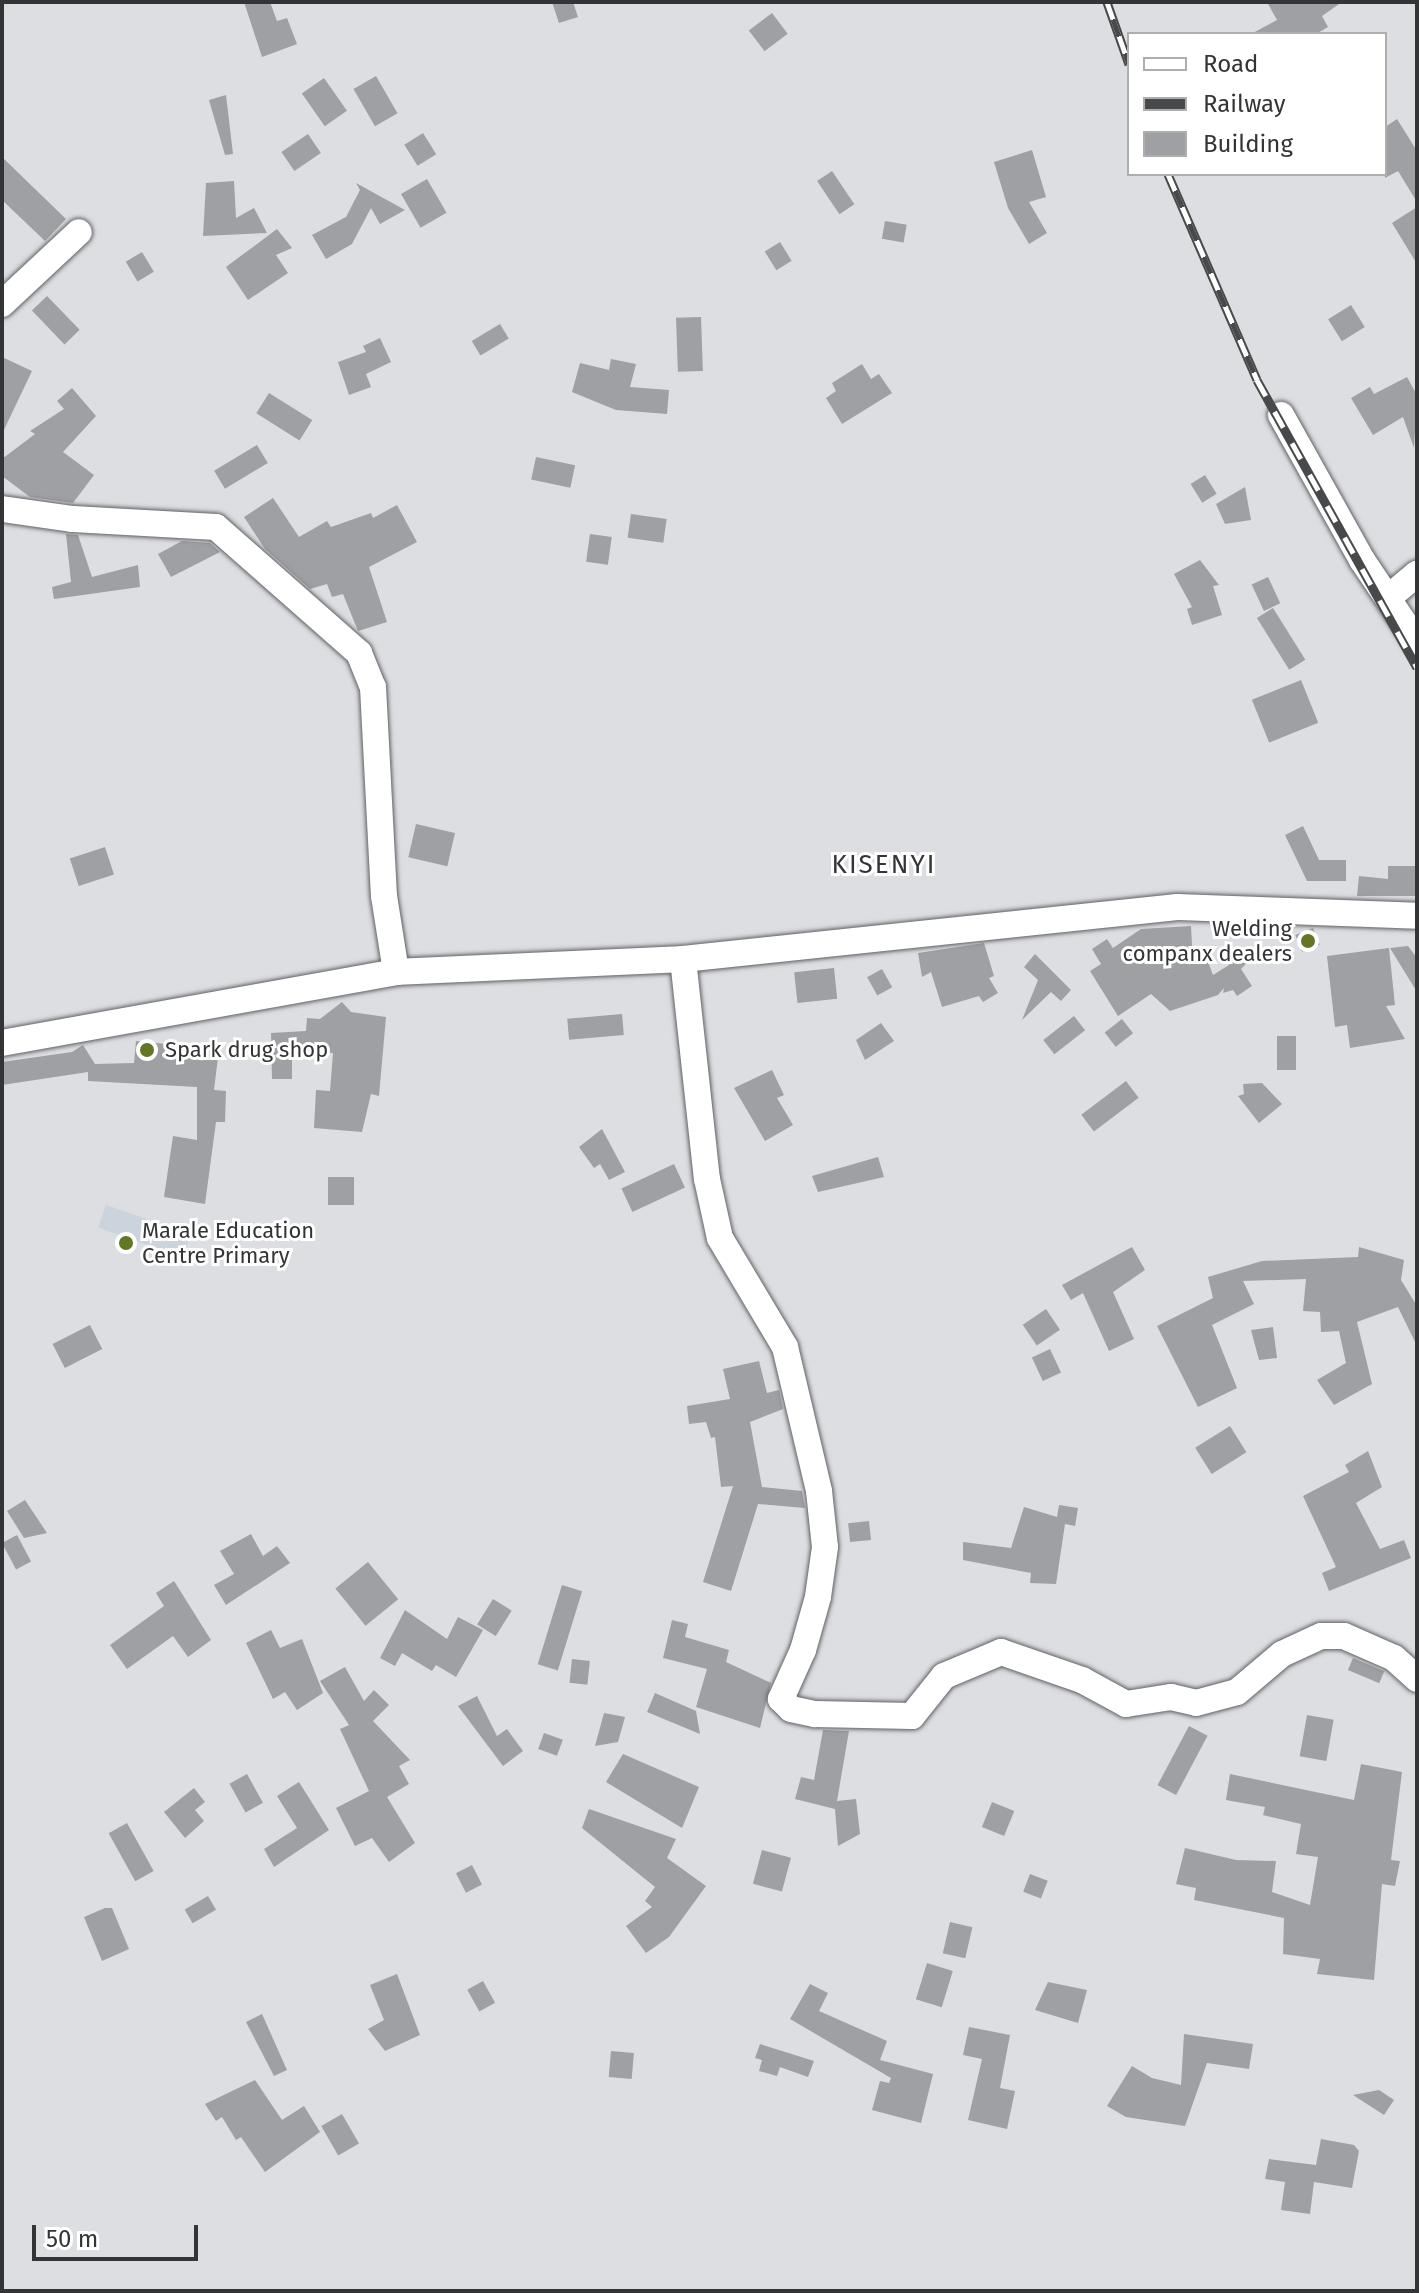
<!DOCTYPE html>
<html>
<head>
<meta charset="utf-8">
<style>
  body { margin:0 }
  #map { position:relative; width:1419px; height:2293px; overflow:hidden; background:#dcdee2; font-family:"Fira Sans",sans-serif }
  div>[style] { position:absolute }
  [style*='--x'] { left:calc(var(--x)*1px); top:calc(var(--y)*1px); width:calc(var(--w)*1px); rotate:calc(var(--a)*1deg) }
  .built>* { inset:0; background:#cbd3dc; transform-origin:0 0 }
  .building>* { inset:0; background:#9ea0a3; transform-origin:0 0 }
  .roads { filter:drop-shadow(0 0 2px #606265) drop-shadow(0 0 2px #606265) }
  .street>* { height:26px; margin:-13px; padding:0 13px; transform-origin:13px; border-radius:13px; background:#fff }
  .rail>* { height:9px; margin-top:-4.5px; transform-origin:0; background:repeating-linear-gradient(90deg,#fff 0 18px,#48494a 0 36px); box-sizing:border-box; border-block:2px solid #48494a }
  .dots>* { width:22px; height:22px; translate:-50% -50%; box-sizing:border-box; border:4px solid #fff; border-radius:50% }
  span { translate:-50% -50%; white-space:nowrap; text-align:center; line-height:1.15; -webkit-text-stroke:6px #fff; paint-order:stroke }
  .poi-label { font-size:22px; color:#333435 }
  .right { translate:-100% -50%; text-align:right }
  .left { translate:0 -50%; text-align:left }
  .quarter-label { font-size:26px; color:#333435; letter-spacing:2px }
  .frame { position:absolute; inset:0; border:4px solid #333435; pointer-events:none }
  .legend { position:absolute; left:1127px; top:32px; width:260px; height:144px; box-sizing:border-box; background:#fff; border:2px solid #adaeae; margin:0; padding:10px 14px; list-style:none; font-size:24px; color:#333435 }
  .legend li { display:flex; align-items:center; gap:16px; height:40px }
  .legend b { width:40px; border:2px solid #adaeae }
  .scale { position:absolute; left:32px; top:2225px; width:166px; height:36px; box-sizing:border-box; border:4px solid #333435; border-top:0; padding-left:10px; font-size:24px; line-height:28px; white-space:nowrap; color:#333435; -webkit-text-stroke:6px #fff; paint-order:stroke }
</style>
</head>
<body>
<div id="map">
  <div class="built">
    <div style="left:106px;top:1205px;width:90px;height:24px;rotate:19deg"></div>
  </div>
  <div class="building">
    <div style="clip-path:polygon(244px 2px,270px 2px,277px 21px,287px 18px,297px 44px,262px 57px)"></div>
    <div style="clip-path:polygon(552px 2px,573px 2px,578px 17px,559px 23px)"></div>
    <div style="clip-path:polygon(1267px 2px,1342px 2px,1322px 16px,1328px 27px,1316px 34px,1251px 34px,1277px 20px)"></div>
    <div style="left:772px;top:13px;width:26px;height:29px;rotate:53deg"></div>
    <div style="left:376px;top:76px;width:43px;height:26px;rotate:60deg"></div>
    <div style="left:324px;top:78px;width:40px;height:27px;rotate:55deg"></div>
    <div style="clip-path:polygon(226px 95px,233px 154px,225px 155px,209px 100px)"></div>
    <div style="clip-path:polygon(1397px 119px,1417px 151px,1417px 202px,1398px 171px,1385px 178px,1385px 127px)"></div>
    <div style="left:423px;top:133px;width:25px;height:22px;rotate:58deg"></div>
    <div style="left:308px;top:134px;width:23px;height:32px;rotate:56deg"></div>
    <div style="clip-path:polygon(1032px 150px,1046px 197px,1029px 202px,1047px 233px,1029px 244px,1008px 208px,994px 162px)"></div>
    <div style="clip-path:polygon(2px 157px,66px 219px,45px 241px,2px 200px)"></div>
    <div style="left:832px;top:171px;width:40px;height:18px;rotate:56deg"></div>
    <div style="left:427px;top:179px;width:39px;height:30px;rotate:60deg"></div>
    <div style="clip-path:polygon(234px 181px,236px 218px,254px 208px,267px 233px,203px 236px,206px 183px)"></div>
    <div style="clip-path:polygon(356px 183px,405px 210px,380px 224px,371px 208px,352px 244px,326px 259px,312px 235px,346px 217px,360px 190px)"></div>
    <div style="clip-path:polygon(1417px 207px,1417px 264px,1392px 223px)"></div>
    <div style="left:885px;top:221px;width:22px;height:18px;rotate:10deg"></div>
    <div style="clip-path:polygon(277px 229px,292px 248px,276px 255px,288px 273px,248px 300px,226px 267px)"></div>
    <div style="left:780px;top:242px;width:22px;height:18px;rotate:58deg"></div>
    <div style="left:142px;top:252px;width:23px;height:19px;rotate:59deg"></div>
    <div style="left:47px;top:296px;width:47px;height:21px;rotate:46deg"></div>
    <div style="left:1351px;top:305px;width:26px;height:27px;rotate:58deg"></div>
    <div style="left:701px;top:317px;width:54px;height:25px;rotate:88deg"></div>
    <div style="left:500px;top:324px;width:17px;height:33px;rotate:59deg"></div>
    <div style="clip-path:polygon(380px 338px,391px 362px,366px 374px,371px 387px,349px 395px,338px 362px,366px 352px,363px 346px)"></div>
    <div style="clip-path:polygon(2px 357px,32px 371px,2px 434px)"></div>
    <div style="clip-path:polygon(611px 359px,636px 364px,630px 387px,669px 390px,667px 414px,616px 410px,572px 392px,580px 363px,609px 370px)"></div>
    <div style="clip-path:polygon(862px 364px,871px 379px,879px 374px,892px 393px,842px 424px,826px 398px,836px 391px,832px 383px)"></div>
    <div style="clip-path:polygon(1407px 377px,1417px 395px,1414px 448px,1403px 417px,1373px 435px,1351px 398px,1370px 387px,1374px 394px)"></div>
    <div style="clip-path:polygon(72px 388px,96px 416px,63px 452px,94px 475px,73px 503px,30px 497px,2px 476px,2px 459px,35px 434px,30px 431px,64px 409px,57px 401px)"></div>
    <div style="left:269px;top:393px;width:51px;height:24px;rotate:32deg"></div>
    <div style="left:257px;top:445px;width:21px;height:50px;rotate:59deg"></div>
    <div style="left:536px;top:457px;width:40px;height:23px;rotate:12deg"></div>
    <div style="left:1205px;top:475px;width:22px;height:17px;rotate:58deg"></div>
    <div style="clip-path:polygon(1245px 487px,1251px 520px,1225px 524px,1216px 504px)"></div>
    <div style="clip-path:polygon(273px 498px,299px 537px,327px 521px,331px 527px,371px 513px,373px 518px,397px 505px,417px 542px,369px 567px,387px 622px,358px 631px,343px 594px,332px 597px,327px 584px,310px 589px,265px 549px,244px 517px)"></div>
    <div style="left:631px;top:514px;width:36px;height:24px;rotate:8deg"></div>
    <div style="clip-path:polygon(66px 534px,78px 535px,92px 577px,138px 565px,140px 587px,54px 599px,52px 587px,71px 582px)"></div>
    <div style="left:590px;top:534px;width:22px;height:28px;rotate:8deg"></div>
    <div style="clip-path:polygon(182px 541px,210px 543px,220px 552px,171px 577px,158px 554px)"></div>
    <div style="clip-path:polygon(1200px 560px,1219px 585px,1213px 586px,1222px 615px,1192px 625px,1187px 609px,1192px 607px,1174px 574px)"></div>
    <div style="left:1268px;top:577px;width:29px;height:18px;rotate:65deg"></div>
    <div style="left:1273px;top:608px;width:61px;height:19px;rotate:58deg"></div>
    <div style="left:1301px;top:680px;width:46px;height:53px;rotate:68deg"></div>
    <div style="left:416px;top:824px;width:40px;height:34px;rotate:13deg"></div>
    <div style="clip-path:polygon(1303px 826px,1319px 860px,1346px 860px,1346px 881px,1307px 881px,1285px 835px)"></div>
    <div style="left:105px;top:847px;width:29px;height:37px;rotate:72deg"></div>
    <div style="clip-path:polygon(1388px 866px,1417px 866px,1417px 896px,1357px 896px,1359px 876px,1388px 879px)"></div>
    <div style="clip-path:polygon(1191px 926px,1193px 964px,1207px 959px,1213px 975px,1229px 965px,1232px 954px,1236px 961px,1249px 953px,1252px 957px,1241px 969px,1252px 986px,1237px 996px,1233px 990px,1223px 993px,1224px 988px,1218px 995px,1170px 1011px,1151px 994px,1118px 1016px,1090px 971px,1101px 964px,1092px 949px,1107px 939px,1113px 948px,1141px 929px)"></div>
    <div style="left:1313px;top:928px;width:18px;height:19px;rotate:68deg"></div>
    <div style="clip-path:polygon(984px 943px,994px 976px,989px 978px,998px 993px,983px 1002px,979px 996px,942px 1007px,931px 972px,922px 977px,918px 953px)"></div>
    <div style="clip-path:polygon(1408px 946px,1417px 958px,1417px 992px,1390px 948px)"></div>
    <div style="clip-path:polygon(1389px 948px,1395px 1005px,1386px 1006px,1405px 1039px,1350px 1048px,1347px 1025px,1335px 1027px,1327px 956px)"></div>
    <div style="clip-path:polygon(1035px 954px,1071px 990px,1061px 1001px,1051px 992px,1022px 1020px,1038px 980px,1024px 967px)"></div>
    <div style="left:834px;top:968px;width:31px;height:40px;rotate:84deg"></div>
    <div style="left:882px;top:969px;width:21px;height:17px;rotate:61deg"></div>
    <div style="clip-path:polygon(342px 1002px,351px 1012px,386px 1017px,379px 1096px,371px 1094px,362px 1132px,314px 1128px,316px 1090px,330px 1091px,333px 1053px,292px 1050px,292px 1079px,272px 1079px,271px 1033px,306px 1031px,307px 1018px,320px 1019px)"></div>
    <div style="left:622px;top:1014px;width:21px;height:55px;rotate:85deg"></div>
    <div style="left:1074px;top:1016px;width:18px;height:39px;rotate:52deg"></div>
    <div style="left:1122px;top:1019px;width:18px;height:22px;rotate:52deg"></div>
    <div style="clip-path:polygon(881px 1023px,894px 1041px,865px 1060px,856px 1040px)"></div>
    <div style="left:1277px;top:1036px;width:19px;height:34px"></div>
    <div style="clip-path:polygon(136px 1041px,219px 1049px,214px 1090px,226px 1091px,225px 1122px,216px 1122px,205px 1204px,164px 1197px,173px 1136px,197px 1140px,197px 1087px,88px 1081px,88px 1072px,2px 1085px,2px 1062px,72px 1052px,83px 1045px,95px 1064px,134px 1063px)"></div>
    <div style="clip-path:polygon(772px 1070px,784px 1095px,777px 1098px,793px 1125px,765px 1141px,734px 1088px)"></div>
    <div style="left:1126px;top:1081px;width:21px;height:56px;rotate:53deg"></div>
    <div style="clip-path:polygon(1262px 1083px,1282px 1104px,1259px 1123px,1238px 1096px,1244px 1094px,1243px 1084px)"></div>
    <div style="clip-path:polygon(602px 1129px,625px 1172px,609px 1180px,600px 1164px,594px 1168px,579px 1147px)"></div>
    <div style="clip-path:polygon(878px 1157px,884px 1177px,818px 1192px,812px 1176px)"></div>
    <div style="left:674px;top:1164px;width:26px;height:58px;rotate:65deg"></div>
    <div style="left:354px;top:1177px;width:28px;height:26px;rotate:90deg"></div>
    <div style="clip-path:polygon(1132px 1247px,1145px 1270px,1113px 1292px,1134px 1339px,1109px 1351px,1083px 1293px,1071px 1300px,1062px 1285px)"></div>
    <div style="clip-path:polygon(1359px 1247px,1404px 1260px,1401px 1280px,1417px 1306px,1417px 1346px,1398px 1307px,1357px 1322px,1372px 1384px,1334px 1405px,1317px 1380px,1346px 1363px,1339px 1331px,1321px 1332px,1320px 1312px,1303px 1311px,1306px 1279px,1243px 1281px,1254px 1304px,1212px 1325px,1237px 1388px,1198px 1407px,1157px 1326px,1213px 1298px,1208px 1277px,1262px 1261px,1358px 1257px)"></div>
    <div style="left:1046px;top:1309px;width:25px;height:28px;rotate:56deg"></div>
    <div style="left:90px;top:1325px;width:27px;height:42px;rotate:63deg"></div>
    <div style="clip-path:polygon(1273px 1327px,1277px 1358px,1259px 1360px,1251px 1330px)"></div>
    <div style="left:1050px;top:1349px;width:26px;height:20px;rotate:65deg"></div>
    <div style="clip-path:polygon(759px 1361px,767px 1393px,779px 1390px,783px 1409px,750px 1422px,762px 1487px,802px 1491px,805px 1508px,758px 1504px,731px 1591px,703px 1582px,733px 1486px,721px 1487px,715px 1437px,711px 1438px,706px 1422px,689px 1424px,687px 1406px,730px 1399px,723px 1369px)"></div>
    <div style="left:1230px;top:1426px;width:31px;height:41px;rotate:58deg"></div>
    <div style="clip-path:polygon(1368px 1451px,1382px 1487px,1356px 1503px,1380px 1549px,1404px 1540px,1411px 1558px,1329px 1591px,1322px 1573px,1336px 1567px,1303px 1496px,1349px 1472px,1345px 1465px)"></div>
    <div style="clip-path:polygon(25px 1500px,47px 1533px,24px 1538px,7px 1511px)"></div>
    <div style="clip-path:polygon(1059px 1505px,1078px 1508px,1075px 1526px,1065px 1524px,1056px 1584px,1030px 1583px,1031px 1573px,963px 1560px,963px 1542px,1011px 1548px,1024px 1507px,1057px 1517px)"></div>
    <div style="left:869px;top:1521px;width:19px;height:21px;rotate:84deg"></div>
    <div style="clip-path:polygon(251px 1534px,263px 1556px,277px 1546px,290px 1563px,226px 1605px,214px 1585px,234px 1574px,220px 1551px)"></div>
    <div style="left:17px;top:1535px;width:30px;height:17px;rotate:62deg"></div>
    <div style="left:368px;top:1562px;width:48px;height:42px;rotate:51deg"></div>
    <div style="clip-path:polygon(174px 1581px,211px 1640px,188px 1657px,173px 1636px,127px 1669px,110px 1645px,164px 1606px,156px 1593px)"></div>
    <div style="left:562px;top:1585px;width:21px;height:83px;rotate:17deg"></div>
    <div style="left:493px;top:1599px;width:22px;height:30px;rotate:32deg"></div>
    <div style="clip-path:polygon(405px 1610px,447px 1639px,458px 1617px,483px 1630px,456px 1677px,436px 1665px,432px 1671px,402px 1653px,395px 1666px,380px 1658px)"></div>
    <div style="clip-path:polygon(672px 1620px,688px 1624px,685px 1637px,729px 1650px,726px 1662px,771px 1683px,760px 1728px,696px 1707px,707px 1669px,663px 1658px)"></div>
    <div style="clip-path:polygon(271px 1630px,280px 1648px,302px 1639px,323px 1693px,297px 1710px,285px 1692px,273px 1699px,246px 1643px)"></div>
    <div style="left:1353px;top:1658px;width:34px;height:13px;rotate:23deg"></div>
    <div style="left:572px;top:1659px;width:18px;height:24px;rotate:6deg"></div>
    <div style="clip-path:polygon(345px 1667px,364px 1701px,374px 1690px,389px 1705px,373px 1721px,410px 1760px,399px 1766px,409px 1784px,387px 1797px,415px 1843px,389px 1862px,372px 1838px,355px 1846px,336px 1808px,369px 1791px,340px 1729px,349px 1725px,320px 1681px)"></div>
    <div style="clip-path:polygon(655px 1693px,696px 1711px,700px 1734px,647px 1712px)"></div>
    <div style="clip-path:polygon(477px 1696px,497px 1736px,507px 1729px,523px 1751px,503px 1766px,458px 1706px)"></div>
    <div style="clip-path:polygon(604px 1713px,625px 1717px,618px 1742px,595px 1746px)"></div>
    <div style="left:1307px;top:1715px;width:27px;height:42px;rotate:10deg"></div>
    <div style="left:1189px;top:1726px;width:21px;height:67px;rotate:28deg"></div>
    <div style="clip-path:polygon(823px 1730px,849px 1731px,837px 1801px,856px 1799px,860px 1834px,838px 1846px,835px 1809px,795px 1799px,801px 1777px,814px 1780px)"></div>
    <div style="left:544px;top:1733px;width:20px;height:17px;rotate:20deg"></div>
    <div style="clip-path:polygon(623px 1754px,699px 1787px,682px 1828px,606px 1782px)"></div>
    <div style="clip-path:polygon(1361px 1764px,1402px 1772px,1391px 1860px,1400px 1861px,1395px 1886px,1382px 1884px,1374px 1980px,1317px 1974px,1320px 1959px,1283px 1954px,1284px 1918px,1194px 1900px,1196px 1888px,1176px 1884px,1185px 1848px,1236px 1860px,1276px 1861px,1272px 1892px,1310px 1905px,1318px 1857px,1296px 1854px,1301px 1824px,1263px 1815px,1265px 1807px,1226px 1800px,1230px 1774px,1354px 1800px)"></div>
    <div style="left:247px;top:1774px;width:33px;height:20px;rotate:61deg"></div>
    <div style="clip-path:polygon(299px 1782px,329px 1830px,274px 1867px,264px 1849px,297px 1828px,277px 1796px)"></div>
    <div style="clip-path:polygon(194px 1788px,205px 1802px,195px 1810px,204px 1821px,185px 1838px,164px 1812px)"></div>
    <div style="left:992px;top:1802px;width:24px;height:27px;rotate:22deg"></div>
    <div style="clip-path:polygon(589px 1809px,676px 1839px,667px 1858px,706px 1886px,669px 1937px,646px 1953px,626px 1926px,652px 1907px,645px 1901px,655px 1887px,582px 1828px)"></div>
    <div style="left:127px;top:1823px;width:55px;height:21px;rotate:61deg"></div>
    <div style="left:762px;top:1850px;width:30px;height:35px;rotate:15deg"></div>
    <div style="left:472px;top:1865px;width:22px;height:18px;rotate:63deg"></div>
    <div style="left:1030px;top:1874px;width:19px;height:19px;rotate:21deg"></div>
    <div style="left:208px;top:1896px;width:16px;height:27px;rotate:60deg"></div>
    <div style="clip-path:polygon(105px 1908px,112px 1908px,129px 1949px,102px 1961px,84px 1917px)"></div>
    <div style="left:950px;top:1922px;width:23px;height:32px;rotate:13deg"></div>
    <div style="left:927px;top:1963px;width:27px;height:38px;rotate:17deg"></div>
    <div style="clip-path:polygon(397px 1974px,420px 2035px,385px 2051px,368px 2029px,384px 2020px,370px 1985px)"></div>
    <div style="left:483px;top:1981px;width:25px;height:18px;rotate:61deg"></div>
    <div style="clip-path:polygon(1048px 1982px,1087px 1990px,1078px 2023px,1035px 2010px)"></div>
    <div style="clip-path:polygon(810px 1984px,828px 1993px,819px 2011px,887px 2041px,880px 2060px,933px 2074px,921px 2123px,872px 2110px,880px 2081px,889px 2083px,891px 2078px,790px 2019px)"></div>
    <div style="clip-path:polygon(262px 2014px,287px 2070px,274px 2076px,246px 2022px)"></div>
    <div style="clip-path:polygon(969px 2027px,1010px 2035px,1000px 2088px,1015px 2091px,1007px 2129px,968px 2120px,982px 2059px,963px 2055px)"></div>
    <div style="clip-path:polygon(1184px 2034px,1253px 2044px,1249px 2069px,1207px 2063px,1185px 2126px,1126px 2117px,1107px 2106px,1132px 2066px,1152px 2078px,1181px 2085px)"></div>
    <div style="clip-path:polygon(760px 2044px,814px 2061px,808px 2077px,780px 2067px,777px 2076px,759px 2071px,762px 2060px,755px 2058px)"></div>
    <div style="left:611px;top:2051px;width:23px;height:26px;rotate:5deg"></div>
    <div style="clip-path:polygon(255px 2080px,282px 2120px,304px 2106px,320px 2132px,265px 2172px,241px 2137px,236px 2140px,222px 2117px,216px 2121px,205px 2104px)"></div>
    <div style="clip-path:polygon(1379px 2090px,1394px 2100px,1384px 2115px,1353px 2095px)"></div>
    <div style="left:342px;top:2114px;width:34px;height:24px;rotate:60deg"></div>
    <div style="clip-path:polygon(1321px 2139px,1354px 2145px,1359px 2151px,1352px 2188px,1314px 2182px,1310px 2214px,1281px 2210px,1285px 2182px,1265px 2179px,1269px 2159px,1316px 2165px)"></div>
  </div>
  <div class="roads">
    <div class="street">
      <div style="--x:2;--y:304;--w:105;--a:-43.1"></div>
      <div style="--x:1281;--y:415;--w:166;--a:60.8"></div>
      <div style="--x:1362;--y:560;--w:99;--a:56.1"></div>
      <div style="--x:2;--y:509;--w:72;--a:8"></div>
      <div style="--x:73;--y:519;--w:143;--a:3.2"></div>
      <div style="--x:216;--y:527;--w:191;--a:41.4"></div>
      <div style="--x:359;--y:653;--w:37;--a:68"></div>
      <div style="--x:373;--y:687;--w:209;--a:87"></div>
      <div style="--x:384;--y:896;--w:77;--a:81"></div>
      <div style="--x:1388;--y:598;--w:38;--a:-40"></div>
      <div style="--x:683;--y:959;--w:221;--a:83.8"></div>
      <div style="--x:707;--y:1179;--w:60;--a:77.6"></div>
      <div style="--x:720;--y:1238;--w:127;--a:59.2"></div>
      <div style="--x:785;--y:1347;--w:148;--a:76.7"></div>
      <div style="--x:819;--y:1491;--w:56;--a:83.9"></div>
      <div style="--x:825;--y:1547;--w:50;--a:98"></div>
      <div style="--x:818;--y:1597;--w:55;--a:105.8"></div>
      <div style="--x:803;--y:1650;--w:54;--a:114.2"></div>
      <div style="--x:781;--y:1699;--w:14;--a:45"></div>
      <div style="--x:791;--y:1709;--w:25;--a:12"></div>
      <div style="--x:815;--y:1714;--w:97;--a:1.2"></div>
      <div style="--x:912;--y:1716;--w:51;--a:-51.3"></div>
      <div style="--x:944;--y:1676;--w:62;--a:-22.8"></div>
      <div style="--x:1001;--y:1652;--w:86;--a:19.1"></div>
      <div style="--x:1082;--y:1680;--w:50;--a:28.6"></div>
      <div style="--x:1126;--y:1704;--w:46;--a:-8.8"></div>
      <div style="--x:1171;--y:1697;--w:26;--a:13"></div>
      <div style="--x:1196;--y:1703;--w:42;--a:-15"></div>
      <div style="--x:1237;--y:1692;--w:59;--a:-40.2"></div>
      <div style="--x:1282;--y:1654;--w:43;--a:-24.8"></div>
      <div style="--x:1321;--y:1636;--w:23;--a:0"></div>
      <div style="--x:1344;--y:1636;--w:55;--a:23.7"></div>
      <div style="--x:1394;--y:1658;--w:31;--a:42"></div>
      <div style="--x:2;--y:1043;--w:400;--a:-10.2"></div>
      <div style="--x:396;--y:972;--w:287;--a:-2.6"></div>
      <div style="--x:683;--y:959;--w:497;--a:-6"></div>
      <div style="--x:1177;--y:907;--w:240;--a:2.1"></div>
    </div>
  </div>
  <div class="rail">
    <div style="--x:1107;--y:2;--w:66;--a:70.5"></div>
    <div style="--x:1168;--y:174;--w:224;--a:66.6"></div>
    <div style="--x:1257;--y:380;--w:329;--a:60.9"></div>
  </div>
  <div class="dots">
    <div style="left:1308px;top:941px;background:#627626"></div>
    <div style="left:147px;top:1050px;background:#627626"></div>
    <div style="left:126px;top:1243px;background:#627626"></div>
  </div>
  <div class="poi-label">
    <span class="right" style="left:1292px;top:941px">Welding<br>companx dealers</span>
    <span class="left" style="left:165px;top:1050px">Spark drug shop</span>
    <span class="left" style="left:142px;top:1243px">Marale Education<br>Centre Primary</span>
  </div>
  <div class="quarter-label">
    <span style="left:884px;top:865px">KISENYI</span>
  </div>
  <div class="frame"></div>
  <ul class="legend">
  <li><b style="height:10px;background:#fff"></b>Road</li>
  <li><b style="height:10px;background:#48494a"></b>Railway</li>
  <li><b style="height:22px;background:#9ea0a3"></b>Building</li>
  </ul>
  <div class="scale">50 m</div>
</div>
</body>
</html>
